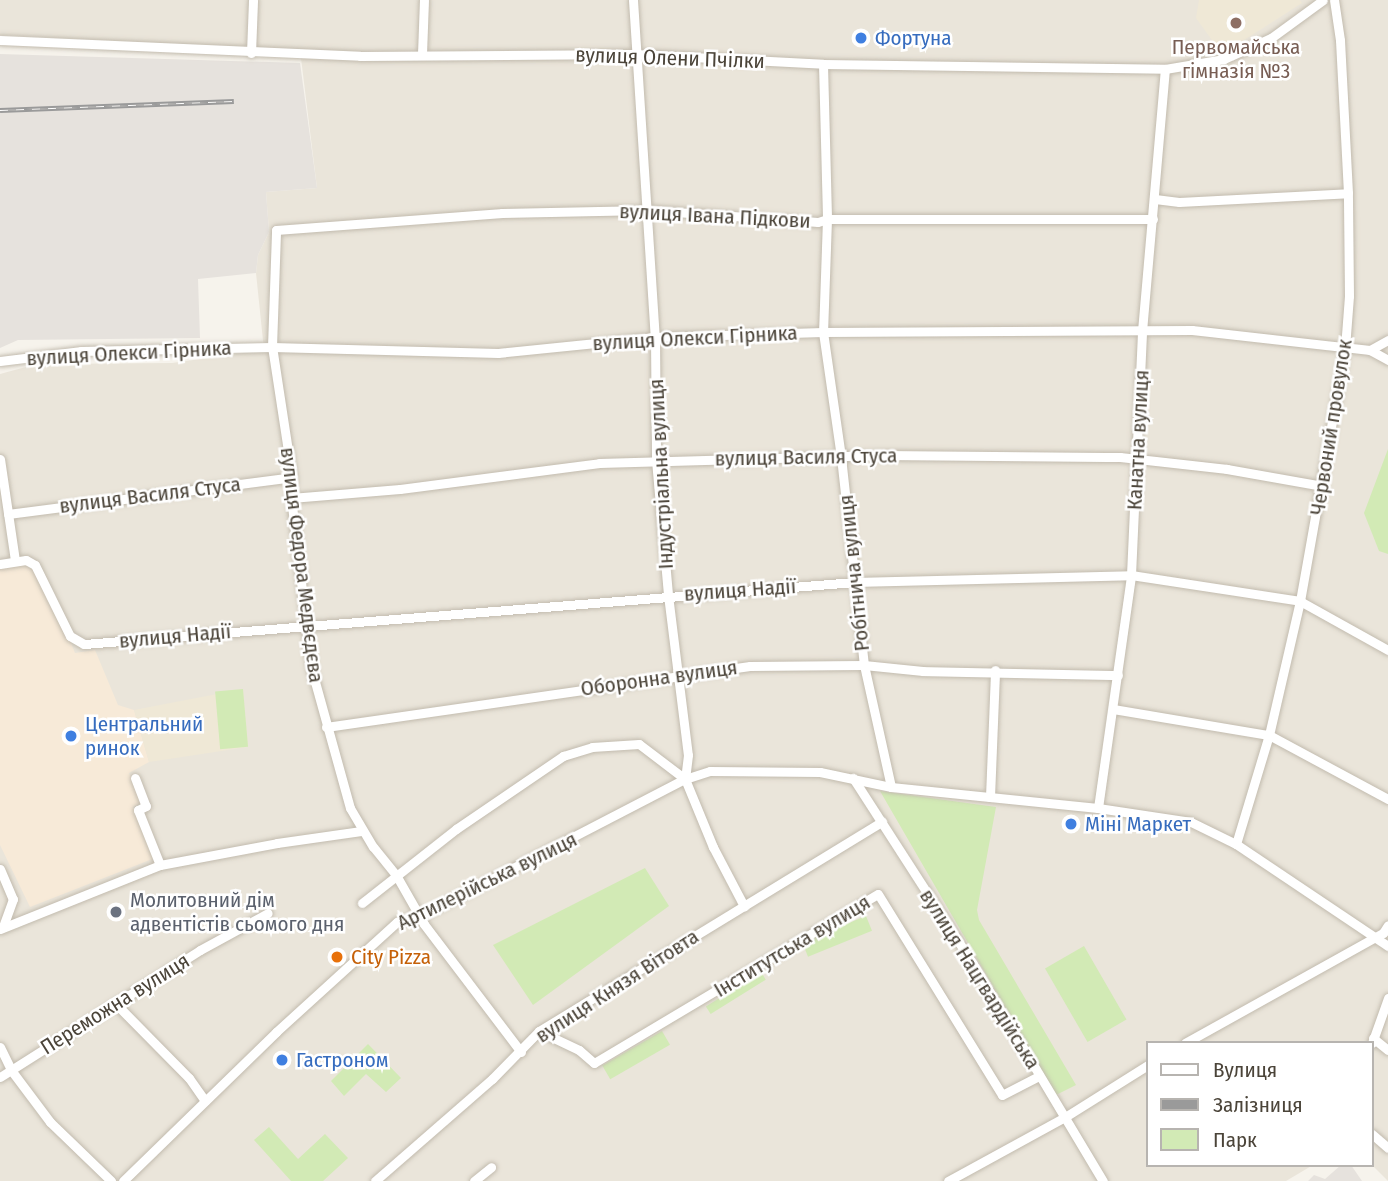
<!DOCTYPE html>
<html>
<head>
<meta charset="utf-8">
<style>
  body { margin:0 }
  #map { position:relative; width:1388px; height:1181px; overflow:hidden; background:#f6f3ec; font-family:"Fira Sans Condensed",sans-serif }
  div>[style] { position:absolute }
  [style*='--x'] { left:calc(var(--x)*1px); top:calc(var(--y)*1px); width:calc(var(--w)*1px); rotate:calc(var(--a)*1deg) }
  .residential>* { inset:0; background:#eae5da }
  .commercial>* { inset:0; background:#f7ead8 }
  .industrial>* { inset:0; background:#e6e2dd }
  .education>* { inset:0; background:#efe8d6 }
  .green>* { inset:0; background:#d2eab5; transform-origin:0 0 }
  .roads { filter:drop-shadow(0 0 2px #c2bbae) drop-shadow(0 0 2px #c2bbae) }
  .minor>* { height:9px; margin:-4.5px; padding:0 4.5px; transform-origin:4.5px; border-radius:4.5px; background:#fff }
  .rail>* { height:5px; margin-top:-2.5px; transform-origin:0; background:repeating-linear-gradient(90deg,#fff 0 8px,#9a9a9a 0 16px); box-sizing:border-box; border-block:2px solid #9a9a9a }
  .dots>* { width:19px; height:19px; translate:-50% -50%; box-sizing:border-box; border:4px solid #fff; border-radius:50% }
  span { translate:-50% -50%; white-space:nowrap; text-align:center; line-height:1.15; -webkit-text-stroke:5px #fff; paint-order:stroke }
  .shop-label { font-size:21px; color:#366cbe }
  .left { translate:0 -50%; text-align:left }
  .education-label { font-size:21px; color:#785e54 }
  .street-label { font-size:21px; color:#4b4439 }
  .worship-label { font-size:21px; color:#5b616d }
  .food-label { font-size:21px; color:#c56008 }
  .legend { position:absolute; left:1146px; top:1041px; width:228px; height:126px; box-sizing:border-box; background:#fff; border:2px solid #b7b4b0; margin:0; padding:9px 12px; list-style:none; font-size:21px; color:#4b4439 }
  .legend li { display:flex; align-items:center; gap:14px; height:35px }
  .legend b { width:35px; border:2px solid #b7b4b0 }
</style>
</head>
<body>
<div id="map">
  <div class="residential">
    <div style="clip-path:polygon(0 0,1388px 0,1388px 1181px,1372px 1165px,1372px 1043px,1148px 1043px,1148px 1165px,1313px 1165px,1286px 1181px,0 1181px,0 374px,37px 364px,172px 363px,264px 350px,256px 273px,258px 255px,269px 232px,266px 192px,317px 188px,300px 50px,0 35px)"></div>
  </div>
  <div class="commercial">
    <div style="clip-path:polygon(24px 563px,32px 566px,59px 613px,75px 653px,95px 650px,118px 705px,134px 710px,149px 762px,129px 773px,142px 802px,133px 807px,155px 858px,30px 907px,0 845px,0 569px)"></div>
  </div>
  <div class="industrial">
    <div style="clip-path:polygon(0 54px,300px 63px,317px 188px,266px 192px,269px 232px,258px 255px,256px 273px,198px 279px,200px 338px,18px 340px,0 348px)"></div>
    <div style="clip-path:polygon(1341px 1165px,1351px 1165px,1362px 1181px,1308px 1181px,1314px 1175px,1325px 1179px)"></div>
  </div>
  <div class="education">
    <div style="clip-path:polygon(1199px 0,1300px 0,1302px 3px,1222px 54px,1196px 18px)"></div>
    <div style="clip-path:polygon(243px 689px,248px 747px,149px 762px,134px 710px)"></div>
  </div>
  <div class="green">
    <div style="clip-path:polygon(1388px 449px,1388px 554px,1379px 551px,1364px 513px)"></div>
    <div style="left:243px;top:689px;width:58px;height:28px;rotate:85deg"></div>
    <div style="clip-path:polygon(880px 791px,996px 807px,977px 910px,979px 920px,1076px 1085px,1056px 1095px)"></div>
    <div style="clip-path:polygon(645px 868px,669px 906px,533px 1005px,493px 945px)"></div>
    <div style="left:866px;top:916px;width:16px;height:69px;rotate:68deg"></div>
    <div style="left:1084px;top:946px;width:85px;height:45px;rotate:60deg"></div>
    <div style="left:761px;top:972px;width:9px;height:65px;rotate:58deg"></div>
    <div style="left:662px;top:1031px;width:16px;height:69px;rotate:60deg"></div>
    <div style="clip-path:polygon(368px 1044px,401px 1078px,386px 1092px,366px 1074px,344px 1096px,331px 1081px)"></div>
    <div style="clip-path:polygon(269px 1127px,298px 1159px,325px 1134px,348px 1158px,323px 1181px,291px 1181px,254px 1140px)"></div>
  </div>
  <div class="roads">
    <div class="minor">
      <div style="--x:633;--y:0;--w:338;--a:86.3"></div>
      <div style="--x:655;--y:337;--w:123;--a:89.5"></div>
      <div style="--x:656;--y:460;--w:136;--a:84.9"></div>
      <div style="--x:668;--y:595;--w:161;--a:82.9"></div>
      <div style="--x:688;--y:755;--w:24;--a:97"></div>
      <div style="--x:685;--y:779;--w:74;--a:67.6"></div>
      <div style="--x:713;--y:847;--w:67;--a:62.3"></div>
      <div style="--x:0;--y:40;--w:360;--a:2.5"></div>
      <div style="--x:360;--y:56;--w:275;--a:-0.4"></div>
      <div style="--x:635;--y:54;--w:188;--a:3"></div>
      <div style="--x:823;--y:64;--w:342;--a:0.8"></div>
      <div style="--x:1165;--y:69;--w:60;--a:-9.6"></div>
      <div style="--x:1224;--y:59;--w:51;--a:-24.1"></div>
      <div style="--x:1271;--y:38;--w:64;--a:-36.2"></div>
      <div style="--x:251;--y:53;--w:53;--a:-87.8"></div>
      <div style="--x:422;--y:54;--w:54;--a:-87.9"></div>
      <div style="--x:823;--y:64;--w:155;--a:88.5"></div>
      <div style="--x:827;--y:219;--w:113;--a:92"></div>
      <div style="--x:823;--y:332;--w:126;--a:81.8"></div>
      <div style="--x:841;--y:457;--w:209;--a:83.7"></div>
      <div style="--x:864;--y:665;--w:125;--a:77.5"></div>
      <div style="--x:1155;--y:199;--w:24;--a:7"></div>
      <div style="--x:1179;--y:202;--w:169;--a:-3"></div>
      <div style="--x:1370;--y:350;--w:21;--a:-29"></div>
      <div style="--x:0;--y:361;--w:82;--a:-7"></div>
      <div style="--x:81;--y:351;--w:191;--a:-1.2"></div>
      <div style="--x:272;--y:347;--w:226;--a:1.5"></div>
      <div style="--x:498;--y:353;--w:158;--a:-5.8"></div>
      <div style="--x:655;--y:337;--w:168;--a:-1.7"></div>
      <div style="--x:823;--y:332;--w:369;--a:-0.3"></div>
      <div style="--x:1192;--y:330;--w:179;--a:6.4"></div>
      <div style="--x:1370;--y:350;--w:21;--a:29"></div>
      <div style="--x:0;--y:459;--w:103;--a:81.6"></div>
      <div style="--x:291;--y:498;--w:109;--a:-4.7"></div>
      <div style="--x:400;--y:489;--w:201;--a:-7.4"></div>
      <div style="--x:599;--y:463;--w:283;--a:-1.6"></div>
      <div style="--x:882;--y:455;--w:238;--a:0.5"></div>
      <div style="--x:1120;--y:457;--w:108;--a:6.4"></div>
      <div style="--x:1227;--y:469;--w:97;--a:10.1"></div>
      <div style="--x:8;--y:514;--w:286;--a:-7.4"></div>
      <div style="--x:0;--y:564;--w:26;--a:-9"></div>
      <div style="--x:26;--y:560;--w:10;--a:29"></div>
      <div style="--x:35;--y:565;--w:79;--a:63.8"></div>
      <div style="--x:70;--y:636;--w:16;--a:30"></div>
      <div style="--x:84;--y:644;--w:772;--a:-4.6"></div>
      <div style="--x:854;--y:582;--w:277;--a:-1.4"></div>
      <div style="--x:1131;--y:575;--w:171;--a:8.7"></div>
      <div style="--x:1300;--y:601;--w:101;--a:29.1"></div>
      <div style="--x:1113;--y:709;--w:158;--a:9.5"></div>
      <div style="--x:1269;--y:735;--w:135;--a:28.3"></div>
      <div style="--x:326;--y:727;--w:428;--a:-8.2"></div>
      <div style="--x:750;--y:666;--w:114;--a:-0.5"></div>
      <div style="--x:864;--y:665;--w:59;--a:5.8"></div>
      <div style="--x:923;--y:671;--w:195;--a:1.2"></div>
      <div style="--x:135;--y:778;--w:30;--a:69"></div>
      <div style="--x:146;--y:806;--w:9;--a:153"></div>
      <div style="--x:138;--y:810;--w:59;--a:68.2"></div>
      <div style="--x:853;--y:778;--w:221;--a:57.2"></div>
      <div style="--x:973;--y:964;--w:253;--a:59.1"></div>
      <div style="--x:990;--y:797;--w:127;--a:-87.7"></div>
      <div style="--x:1098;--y:808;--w:235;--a:-81.9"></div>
      <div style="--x:1131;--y:575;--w:244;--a:-87.4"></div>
      <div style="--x:1142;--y:331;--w:263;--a:-85"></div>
      <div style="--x:1236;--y:844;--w:114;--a:-73.2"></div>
      <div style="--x:1269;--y:735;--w:138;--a:-77"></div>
      <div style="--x:1300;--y:601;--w:257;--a:-79.9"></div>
      <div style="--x:1345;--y:348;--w:52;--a:-85.6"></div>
      <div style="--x:1349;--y:296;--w:103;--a:-90.6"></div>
      <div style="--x:1348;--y:193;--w:153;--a:-93"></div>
      <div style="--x:1340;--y:40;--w:40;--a:-98.5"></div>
      <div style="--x:0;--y:869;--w:33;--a:67"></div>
      <div style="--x:13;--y:899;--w:29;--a:110"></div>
      <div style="--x:362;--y:903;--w:120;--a:-38.2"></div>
      <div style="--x:456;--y:829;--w:130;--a:-34.3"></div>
      <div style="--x:563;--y:756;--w:30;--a:-17"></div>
      <div style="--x:592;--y:747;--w:47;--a:-3.7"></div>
      <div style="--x:639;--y:744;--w:58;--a:37.3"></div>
      <div style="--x:685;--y:779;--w:26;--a:-18"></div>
      <div style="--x:710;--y:771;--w:110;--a:0.5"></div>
      <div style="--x:820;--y:772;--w:73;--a:11.9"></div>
      <div style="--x:891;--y:787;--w:208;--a:5.8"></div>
      <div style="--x:1098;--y:808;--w:94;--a:8.6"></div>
      <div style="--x:1191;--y:822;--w:50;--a:26.1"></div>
      <div style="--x:1236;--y:844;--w:183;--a:33.9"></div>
      <div style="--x:0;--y:929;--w:172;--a:-21.8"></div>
      <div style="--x:160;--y:865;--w:119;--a:-10.6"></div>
      <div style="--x:277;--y:843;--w:85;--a:-8.1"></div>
      <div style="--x:116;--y:1004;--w:104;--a:45.4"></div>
      <div style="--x:189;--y:1078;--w:28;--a:55"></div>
      <div style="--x:539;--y:1031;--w:44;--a:25.4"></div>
      <div style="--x:579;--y:1050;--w:20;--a:41"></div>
      <div style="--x:594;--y:1063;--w:330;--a:-30.8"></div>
      <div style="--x:878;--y:894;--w:236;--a:58.3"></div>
      <div style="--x:1002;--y:1095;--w:42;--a:-27.2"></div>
      <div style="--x:1373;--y:1038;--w:19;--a:39"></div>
      <div style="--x:1185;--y:1043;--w:227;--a:-29.1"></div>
      <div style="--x:1383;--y:933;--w:9;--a:-58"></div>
      <div style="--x:1372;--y:1043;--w:48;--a:-70.4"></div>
      <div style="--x:0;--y:1047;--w:25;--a:64"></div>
      <div style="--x:11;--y:1070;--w:65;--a:53.1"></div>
      <div style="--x:50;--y:1122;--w:85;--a:44"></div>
      <div style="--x:521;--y:1052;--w:161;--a:-127.2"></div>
      <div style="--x:424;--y:924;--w:56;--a:-119.7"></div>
      <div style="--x:396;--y:875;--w:36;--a:-129"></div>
      <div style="--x:373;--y:847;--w:45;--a:-120.5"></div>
      <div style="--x:350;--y:808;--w:146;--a:-105.5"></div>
      <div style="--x:311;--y:667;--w:170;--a:-96.7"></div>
      <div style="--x:291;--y:498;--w:21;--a:-87"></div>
      <div style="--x:292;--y:477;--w:132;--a:-98.7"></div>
      <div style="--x:272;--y:347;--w:117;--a:-88"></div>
      <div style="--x:276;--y:230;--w:227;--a:-4.3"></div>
      <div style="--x:502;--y:213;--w:145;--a:-1.2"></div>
      <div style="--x:647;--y:210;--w:171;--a:4"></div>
      <div style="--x:818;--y:222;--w:9;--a:-18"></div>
      <div style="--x:827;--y:219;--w:326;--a:0"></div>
      <div style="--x:0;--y:1077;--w:237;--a:-32.4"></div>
      <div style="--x:200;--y:950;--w:77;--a:-28.6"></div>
      <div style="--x:1372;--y:1134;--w:21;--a:41"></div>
      <div style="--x:123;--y:1181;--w:214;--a:-44.2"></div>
      <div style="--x:276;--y:1032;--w:164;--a:-42.3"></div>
      <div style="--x:397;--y:922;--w:35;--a:-18"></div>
      <div style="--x:430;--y:911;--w:287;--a:-27.4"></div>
      <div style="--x:375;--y:1181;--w:155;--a:-41.1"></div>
      <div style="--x:492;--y:1079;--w:67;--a:-45.6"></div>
      <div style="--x:539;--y:1031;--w:402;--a:-31.4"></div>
      <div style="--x:474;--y:1181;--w:22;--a:-39"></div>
      <div style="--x:948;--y:1181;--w:133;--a:-28.7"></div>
      <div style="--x:1065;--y:1117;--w:98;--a:-32.1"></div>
    </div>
  </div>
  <div class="rail">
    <div style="--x:0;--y:110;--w:234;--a:-2.2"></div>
  </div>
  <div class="dots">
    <div style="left:1236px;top:23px;background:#8d6e63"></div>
    <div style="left:861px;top:38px;background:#3f7fe0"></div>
    <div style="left:71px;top:736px;background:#3f7fe0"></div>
    <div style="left:1071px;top:824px;background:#3f7fe0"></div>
    <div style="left:116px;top:912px;background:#6b7280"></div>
    <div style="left:337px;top:957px;background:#e8710a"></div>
    <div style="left:282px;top:1060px;background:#3f7fe0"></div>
  </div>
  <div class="shop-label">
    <span class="left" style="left:875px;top:38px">Фортуна</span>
    <span class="left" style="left:85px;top:736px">Центральний<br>ринок</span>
    <span class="left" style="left:1085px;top:824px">Міні Маркет</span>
    <span class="left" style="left:296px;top:1060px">Гастроном</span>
  </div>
  <div class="education-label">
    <span style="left:1236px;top:59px">Первомайська<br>гімназія №3</span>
  </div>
  <div class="street-label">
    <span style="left:670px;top:58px;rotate:2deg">вулиця Олени Пчілки</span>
    <span style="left:715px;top:216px;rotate:3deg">вулиця Івана Підкови</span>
    <span style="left:695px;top:338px;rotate:-3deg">вулиця Олекси Гірника</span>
    <span style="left:129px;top:353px;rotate:-3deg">вулиця Олекси Гірника</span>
    <span style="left:1331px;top:427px;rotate:-81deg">Червоний провулок</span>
    <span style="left:1138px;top:440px;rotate:-87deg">Канатна вулиця</span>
    <span style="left:806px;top:457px;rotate:-1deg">вулиця Василя Стуса</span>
    <span style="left:661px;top:474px;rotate:-93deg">Індустріальна вулиця</span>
    <span style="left:150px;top:495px;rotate:-7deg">вулиця Василя Стуса</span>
    <span style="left:302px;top:565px;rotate:83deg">вулиця Федора Медвєдєва</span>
    <span style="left:854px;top:573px;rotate:-96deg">Робітнича вулиця</span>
    <span style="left:740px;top:590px;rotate:-4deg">вулиця Надії</span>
    <span style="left:175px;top:636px;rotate:-5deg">вулиця Надії</span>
    <span style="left:659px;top:678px;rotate:-8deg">Оборонна вулиця</span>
    <span style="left:487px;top:881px;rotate:-26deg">Артилерійська вулиця</span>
    <span style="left:792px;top:946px;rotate:-31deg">Інститутська вулиця</span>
    <span style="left:980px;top:979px;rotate:58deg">вулиця Нацгвардійська</span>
    <span style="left:617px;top:986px;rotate:-33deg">вулиця Князя Вітовта</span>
    <span style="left:115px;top:1004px;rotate:-32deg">Переможна вулиця</span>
  </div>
  <div class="worship-label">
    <span class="left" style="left:130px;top:912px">Молитовний дім<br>адвентістів сьомого дня</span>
  </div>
  <div class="food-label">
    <span class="left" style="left:351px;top:957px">City Pizza</span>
  </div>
  <ul class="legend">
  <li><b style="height:9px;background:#fff"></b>Вулиця</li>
  <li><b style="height:9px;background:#9a9a9a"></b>Залізниця</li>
  <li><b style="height:19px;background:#d2eab5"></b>Парк</li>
  </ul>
</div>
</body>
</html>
